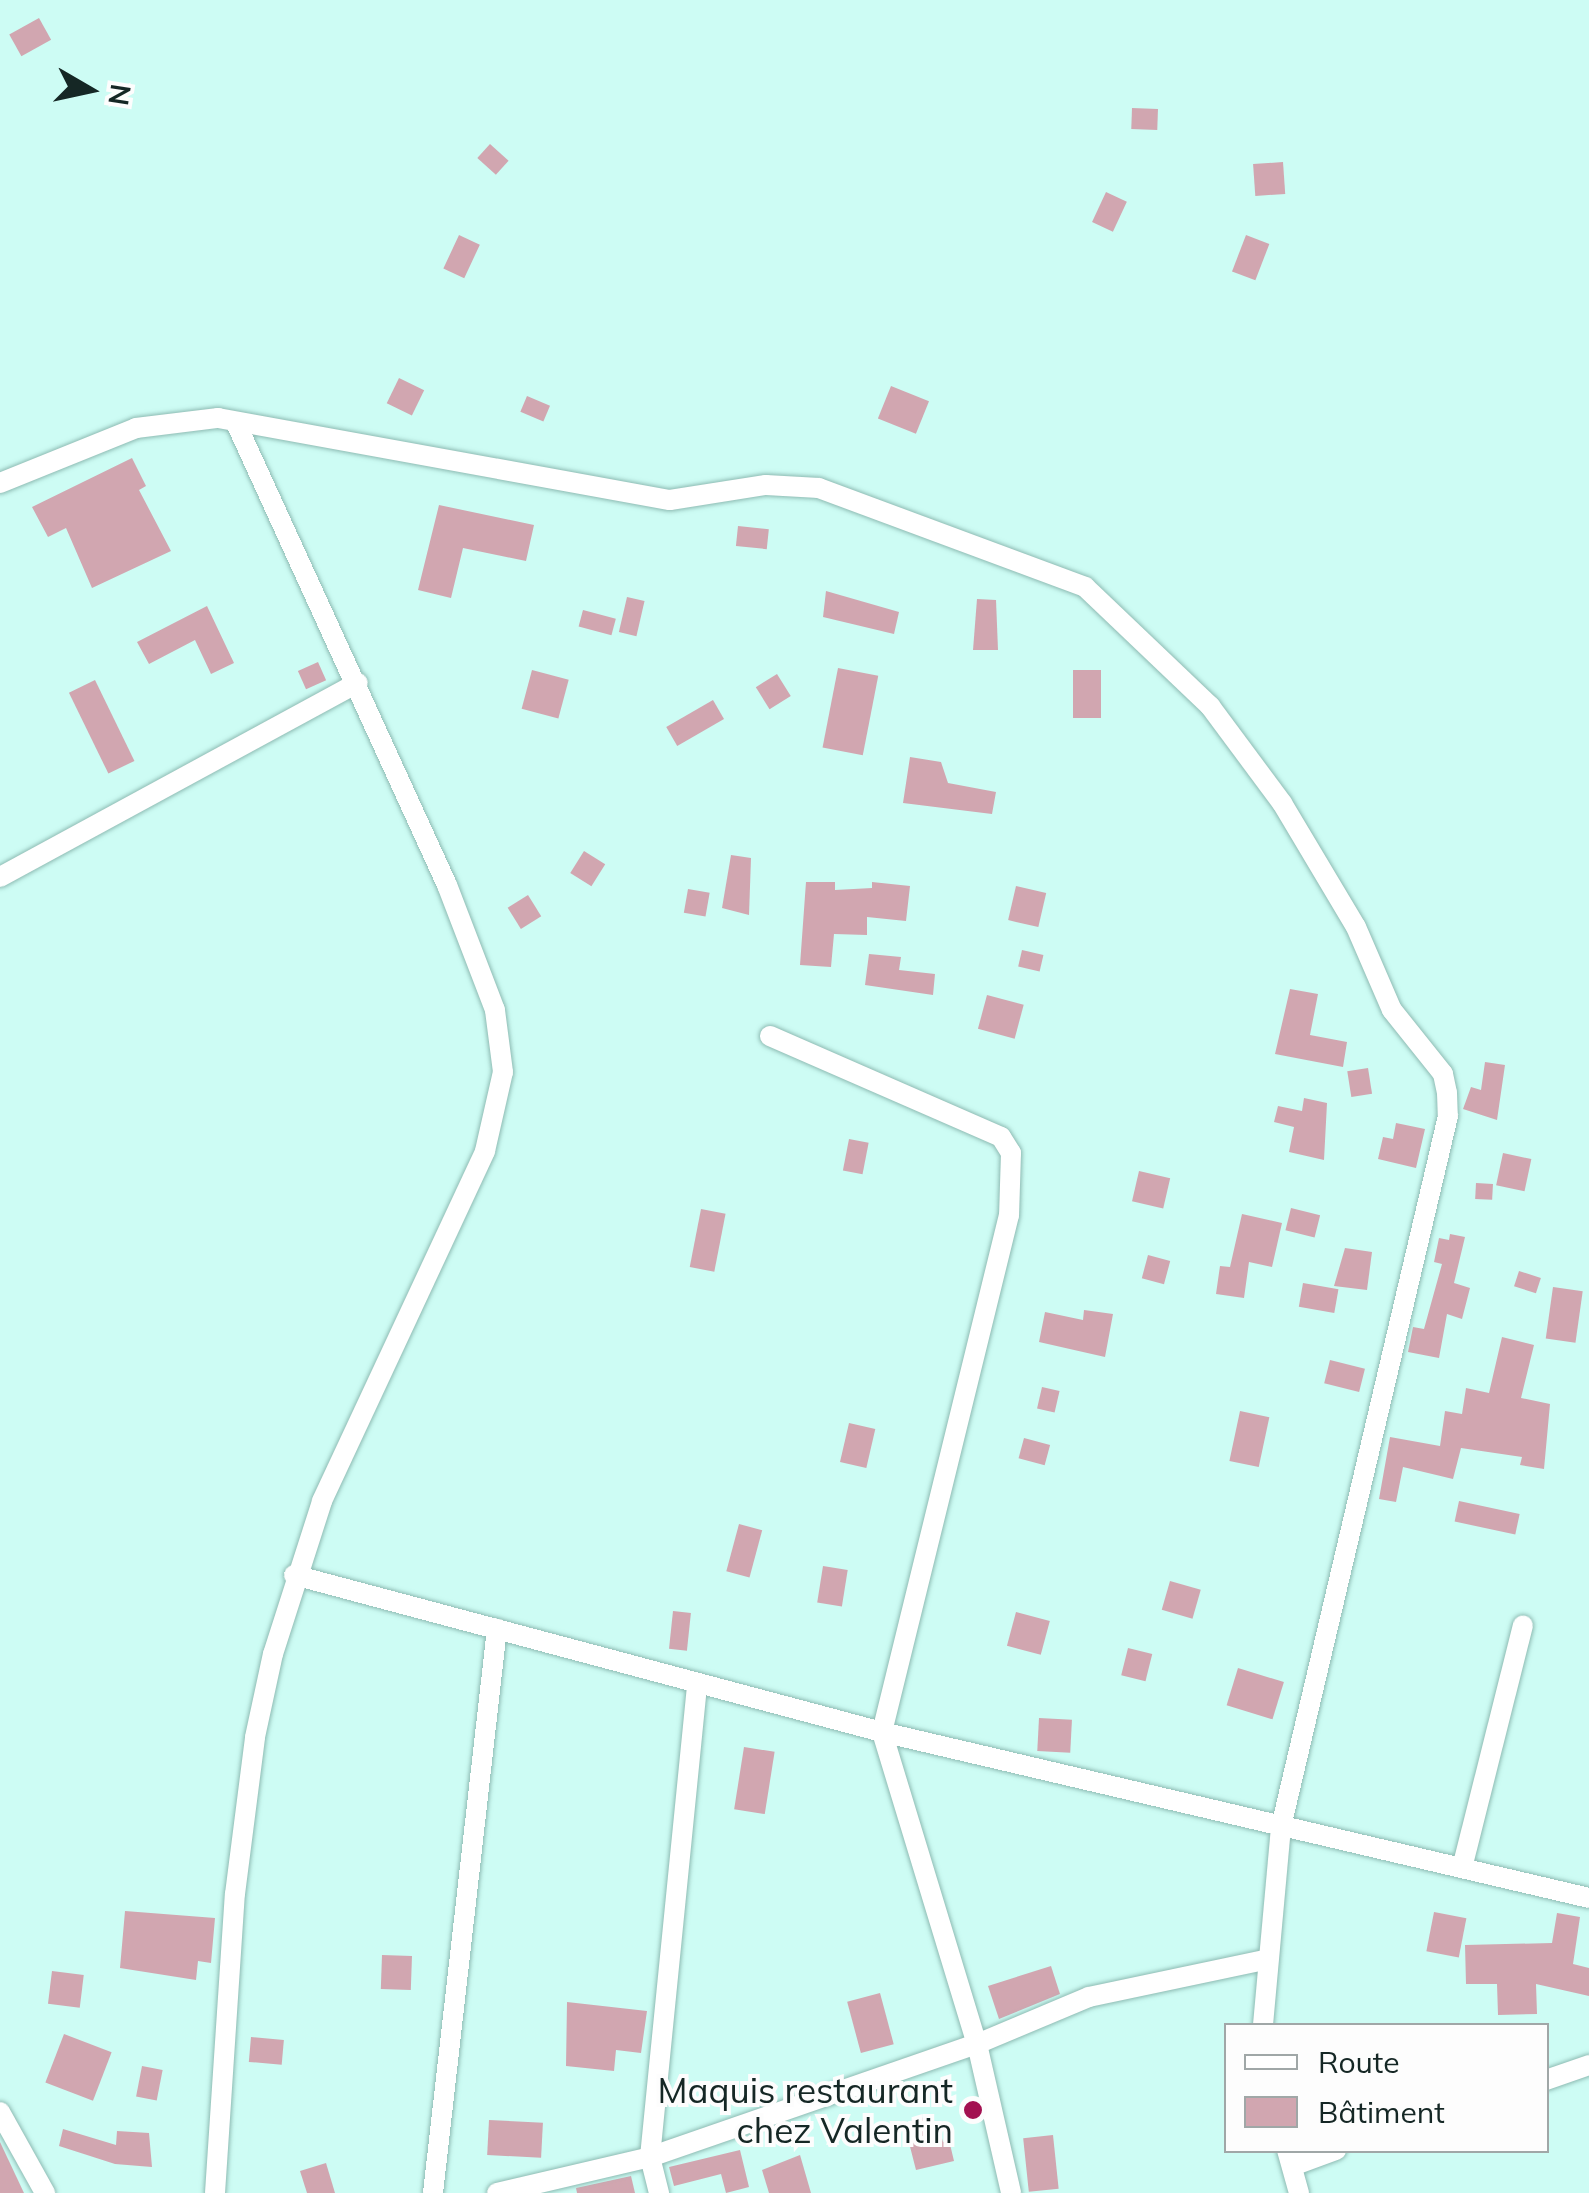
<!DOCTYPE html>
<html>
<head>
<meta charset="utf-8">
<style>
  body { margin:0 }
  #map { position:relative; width:1589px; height:2193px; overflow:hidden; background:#cdfcf4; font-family:Mulish,sans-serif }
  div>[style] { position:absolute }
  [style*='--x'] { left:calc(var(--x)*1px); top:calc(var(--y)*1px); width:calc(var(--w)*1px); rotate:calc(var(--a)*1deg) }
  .building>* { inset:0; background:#d1a6b0; transform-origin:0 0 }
  .roads { filter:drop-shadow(0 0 2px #8ebbb3) drop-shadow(0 0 2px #8ebbb3) }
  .minor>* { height:20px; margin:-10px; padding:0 10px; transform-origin:10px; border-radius:10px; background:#fff }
  .dots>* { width:28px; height:28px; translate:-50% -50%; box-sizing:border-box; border:5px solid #fdfdfd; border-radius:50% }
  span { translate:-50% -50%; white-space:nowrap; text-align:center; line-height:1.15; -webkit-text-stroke:8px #fdfdfd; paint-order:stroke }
  .poi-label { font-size:35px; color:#152725 }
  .right { translate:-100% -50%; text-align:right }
  .legend { position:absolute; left:1224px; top:2023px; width:325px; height:130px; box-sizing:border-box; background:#fdfdfd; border:2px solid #a0a7a7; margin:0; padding:12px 18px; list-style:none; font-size:30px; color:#152725 }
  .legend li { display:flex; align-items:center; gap:20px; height:50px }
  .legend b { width:50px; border:2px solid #a0a7a7 }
  .north { position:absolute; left:40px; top:40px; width:100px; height:100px; -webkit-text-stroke:8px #fdfdfd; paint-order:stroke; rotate:99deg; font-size:28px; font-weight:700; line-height:40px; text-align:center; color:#152725 }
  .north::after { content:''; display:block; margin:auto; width:35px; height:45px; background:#152725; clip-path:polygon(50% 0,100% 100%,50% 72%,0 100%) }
</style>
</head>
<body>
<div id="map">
  <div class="building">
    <div style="left:39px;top:18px;width:25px;height:34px;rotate:61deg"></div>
    <div style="left:1132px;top:108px;width:26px;height:21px;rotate:2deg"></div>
    <div style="left:490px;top:144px;width:25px;height:19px;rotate:42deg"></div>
    <div style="left:1283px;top:162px;width:32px;height:30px;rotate:86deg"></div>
    <div style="left:1106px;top:192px;width:23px;height:33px;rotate:25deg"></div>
    <div style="left:459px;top:235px;width:23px;height:37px;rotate:25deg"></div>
    <div style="left:1246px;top:235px;width:25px;height:39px;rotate:21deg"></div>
    <div style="left:399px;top:378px;width:28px;height:28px;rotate:26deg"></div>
    <div style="left:891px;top:386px;width:41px;height:35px;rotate:22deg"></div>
    <div style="left:527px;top:396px;width:25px;height:17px;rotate:23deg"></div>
    <div style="clip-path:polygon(132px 458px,146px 486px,139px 490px,171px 551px,92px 588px,66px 528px,48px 537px,32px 507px)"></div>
    <div style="clip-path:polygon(439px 505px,534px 525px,526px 561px,463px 548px,451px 598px,418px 590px)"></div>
    <div style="left:738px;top:526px;width:31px;height:20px;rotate:6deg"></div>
    <div style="clip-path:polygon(826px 591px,899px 612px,894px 634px,823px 617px)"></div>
    <div style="left:627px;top:597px;width:18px;height:36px;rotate:13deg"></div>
    <div style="clip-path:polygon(977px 599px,996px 600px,998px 650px,973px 650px)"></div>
    <div style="clip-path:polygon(207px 606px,234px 663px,211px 674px,195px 640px,149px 664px,137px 642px)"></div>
    <div style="left:583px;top:610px;width:34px;height:17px;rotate:15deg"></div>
    <div style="left:318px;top:662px;width:20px;height:22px;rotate:66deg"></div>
    <div style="left:838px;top:668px;width:41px;height:81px;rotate:11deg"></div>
    <div style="left:532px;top:670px;width:38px;height:40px;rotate:15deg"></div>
    <div style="left:1073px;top:670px;width:28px;height:48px"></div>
    <div style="left:777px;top:674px;width:26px;height:25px;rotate:58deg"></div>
    <div style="left:95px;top:680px;width:90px;height:29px;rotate:64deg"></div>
    <div style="left:713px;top:700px;width:22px;height:54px;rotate:60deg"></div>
    <div style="clip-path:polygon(910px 757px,941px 762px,948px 783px,996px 792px,992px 814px,903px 803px)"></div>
    <div style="left:584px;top:851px;width:25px;height:26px;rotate:32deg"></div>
    <div style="clip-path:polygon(731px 855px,751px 858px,749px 915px,722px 908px)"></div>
    <div style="clip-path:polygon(806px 882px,835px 882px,835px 890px,872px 888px,872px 882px,910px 886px,906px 921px,867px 917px,867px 935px,834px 934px,831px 967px,800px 965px)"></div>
    <div style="left:1016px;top:886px;width:31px;height:35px;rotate:13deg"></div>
    <div style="left:688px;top:889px;width:22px;height:24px;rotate:10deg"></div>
    <div style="left:528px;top:895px;width:25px;height:24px;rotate:58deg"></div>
    <div style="left:1022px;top:950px;width:22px;height:17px;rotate:13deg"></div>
    <div style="clip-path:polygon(869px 954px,901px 957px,899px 970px,935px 974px,933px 995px,865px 985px)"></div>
    <div style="clip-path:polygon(1290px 989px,1318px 994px,1310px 1035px,1347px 1042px,1343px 1067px,1275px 1054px)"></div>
    <div style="left:987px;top:995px;width:38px;height:35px;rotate:15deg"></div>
    <div style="clip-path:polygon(1485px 1062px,1505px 1065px,1497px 1120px,1463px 1109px,1471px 1087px,1481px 1090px)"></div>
    <div style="left:1368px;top:1068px;width:26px;height:21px;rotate:81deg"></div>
    <div style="clip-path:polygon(1304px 1098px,1327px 1103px,1324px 1160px,1289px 1152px,1294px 1127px,1274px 1122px,1278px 1106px,1302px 1111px)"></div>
    <div style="clip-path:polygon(1396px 1123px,1425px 1129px,1416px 1168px,1378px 1159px,1383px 1137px,1393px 1139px)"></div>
    <div style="left:849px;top:1139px;width:20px;height:32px;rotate:11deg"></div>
    <div style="left:1503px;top:1153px;width:29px;height:33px;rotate:12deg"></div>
    <div style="left:1139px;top:1171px;width:32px;height:31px;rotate:13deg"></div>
    <div style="left:1476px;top:1183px;width:17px;height:16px;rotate:3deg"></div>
    <div style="left:1291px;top:1208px;width:30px;height:23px;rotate:14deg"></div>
    <div style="left:701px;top:1209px;width:25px;height:59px;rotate:11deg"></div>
    <div style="clip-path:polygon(1242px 1214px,1282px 1223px,1272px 1267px,1249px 1262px,1244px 1298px,1216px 1294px,1220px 1266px,1230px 1267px)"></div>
    <div style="clip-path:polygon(1450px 1234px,1465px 1237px,1454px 1283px,1470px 1288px,1462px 1319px,1447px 1314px,1439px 1358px,1408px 1352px,1413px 1327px,1424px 1329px,1442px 1264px,1434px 1262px,1439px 1238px,1449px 1240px)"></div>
    <div style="clip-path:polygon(1345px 1248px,1372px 1252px,1367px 1290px,1334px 1286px)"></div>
    <div style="left:1148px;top:1255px;width:23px;height:24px;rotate:15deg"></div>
    <div style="left:1519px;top:1271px;width:23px;height:16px;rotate:18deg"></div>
    <div style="left:1303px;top:1283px;width:36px;height:24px;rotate:10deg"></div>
    <div style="left:1553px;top:1287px;width:30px;height:52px;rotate:8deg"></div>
    <div style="clip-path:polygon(1084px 1310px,1113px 1314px,1105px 1357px,1039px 1342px,1045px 1312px,1083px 1320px)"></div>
    <div style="clip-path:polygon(1502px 1337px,1534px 1345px,1521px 1398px,1550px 1404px,1544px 1469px,1520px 1465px,1522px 1457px,1461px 1448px,1453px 1479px,1403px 1467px,1396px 1502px,1379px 1499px,1390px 1437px,1440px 1446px,1445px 1411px,1462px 1414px,1466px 1388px,1489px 1393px)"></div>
    <div style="left:1330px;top:1360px;width:36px;height:24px;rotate:14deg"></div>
    <div style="left:1042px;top:1387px;width:18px;height:22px;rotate:13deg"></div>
    <div style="left:1240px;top:1411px;width:30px;height:51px;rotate:12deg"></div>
    <div style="left:849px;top:1423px;width:27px;height:40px;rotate:13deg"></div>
    <div style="left:1024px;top:1438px;width:27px;height:21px;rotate:15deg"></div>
    <div style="left:1459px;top:1501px;width:62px;height:21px;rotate:12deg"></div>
    <div style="left:739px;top:1524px;width:24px;height:49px;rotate:15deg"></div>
    <div style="left:823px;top:1566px;width:25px;height:37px;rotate:9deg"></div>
    <div style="left:1170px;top:1581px;width:32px;height:30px;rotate:16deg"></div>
    <div style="left:673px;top:1611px;width:18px;height:38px;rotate:6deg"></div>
    <div style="left:1016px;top:1612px;width:35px;height:35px;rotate:15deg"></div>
    <div style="left:1128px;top:1648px;width:25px;height:28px;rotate:14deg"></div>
    <div style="left:1238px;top:1668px;width:48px;height:39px;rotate:17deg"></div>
    <div style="left:1039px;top:1718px;width:33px;height:33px;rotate:3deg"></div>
    <div style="left:744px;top:1747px;width:31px;height:63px;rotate:9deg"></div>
    <div style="clip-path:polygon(125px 1911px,215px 1918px,211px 1963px,198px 1961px,196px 1980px,120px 1968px)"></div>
    <div style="left:1434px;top:1912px;width:33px;height:40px;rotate:11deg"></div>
    <div style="clip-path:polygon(1557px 1913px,1580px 1917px,1573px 1964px,1589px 1968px,1589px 1996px,1536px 1984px,1537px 2014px,1498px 2015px,1497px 1984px,1466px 1984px,1465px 1945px,1552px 1943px)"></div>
    <div style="left:382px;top:1955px;width:30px;height:34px;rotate:2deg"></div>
    <div style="clip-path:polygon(1051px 1966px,1060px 1994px,999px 2019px,988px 1986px)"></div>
    <div style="left:52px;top:1971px;width:32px;height:33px;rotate:7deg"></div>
    <div style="left:880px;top:1993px;width:53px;height:34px;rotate:75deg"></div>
    <div style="clip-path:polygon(567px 2002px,647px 2011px,641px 2053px,616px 2050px,614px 2071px,566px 2066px)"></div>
    <div style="left:64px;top:2034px;width:51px;height:52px;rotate:21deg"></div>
    <div style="left:251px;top:2037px;width:33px;height:25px;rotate:5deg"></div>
    <div style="left:142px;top:2066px;width:21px;height:31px;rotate:11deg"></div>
    <div style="clip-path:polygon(928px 2116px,930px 2125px,938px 2123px,943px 2142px,949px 2140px,954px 2161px,916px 2170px,906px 2131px,913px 2130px,911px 2121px)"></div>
    <div style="left:489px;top:2120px;width:54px;height:35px;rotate:3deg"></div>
    <div style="clip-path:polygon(63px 2129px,116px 2145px,117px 2131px,149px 2133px,152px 2167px,115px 2164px,59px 2146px)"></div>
    <div style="left:1053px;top:2135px;width:54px;height:30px;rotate:84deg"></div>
    <div style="clip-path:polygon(0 2142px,24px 2193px,0 2193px)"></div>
    <div style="clip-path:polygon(740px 2150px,749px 2187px,726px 2193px,721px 2174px,674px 2186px,669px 2167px)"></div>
    <div style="clip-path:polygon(800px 2155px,811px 2193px,769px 2193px,762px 2170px)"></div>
    <div style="clip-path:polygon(326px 2163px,335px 2193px,307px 2193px,300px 2171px)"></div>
    <div style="clip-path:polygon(631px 2176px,635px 2193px,577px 2193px,576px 2188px)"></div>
  </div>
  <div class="roads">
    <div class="minor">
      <div style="--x:0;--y:483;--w:147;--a:-22"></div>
      <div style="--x:136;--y:428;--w:83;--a:-7"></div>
      <div style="--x:218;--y:418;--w:459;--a:10.3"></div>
      <div style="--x:670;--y:500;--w:97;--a:-8.9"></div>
      <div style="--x:766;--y:485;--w:53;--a:3.2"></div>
      <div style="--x:819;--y:488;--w:284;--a:20.4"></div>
      <div style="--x:1085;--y:587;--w:173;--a:43.6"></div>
      <div style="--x:1210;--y:706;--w:121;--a:53.4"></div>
      <div style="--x:1282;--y:803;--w:144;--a:59.2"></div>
      <div style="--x:1356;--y:927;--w:90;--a:66.6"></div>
      <div style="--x:1392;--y:1010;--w:82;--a:51.4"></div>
      <div style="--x:1443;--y:1074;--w:19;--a:78"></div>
      <div style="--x:1447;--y:1093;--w:23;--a:88"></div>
      <div style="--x:1448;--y:1116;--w:730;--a:103.22"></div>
      <div style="--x:1281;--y:1827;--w:200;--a:95.2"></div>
      <div style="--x:0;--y:877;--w:407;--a:-28.5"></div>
      <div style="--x:770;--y:1036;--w:252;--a:23.6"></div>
      <div style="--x:1001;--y:1137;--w:19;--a:58"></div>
      <div style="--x:1011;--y:1153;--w:62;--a:91.8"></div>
      <div style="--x:1009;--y:1215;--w:532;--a:103.8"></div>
      <div style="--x:882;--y:1732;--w:326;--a:73.1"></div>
      <div style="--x:977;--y:2044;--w:153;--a:77.1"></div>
      <div style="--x:294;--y:1575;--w:609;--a:14.95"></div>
      <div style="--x:882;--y:1732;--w:726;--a:13.21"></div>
      <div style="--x:1463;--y:1864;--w:246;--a:-75.9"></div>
      <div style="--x:1546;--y:2080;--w:46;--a:-19.2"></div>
      <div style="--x:0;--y:2112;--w:93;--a:60.9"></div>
      <div style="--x:1287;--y:2150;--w:45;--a:74.4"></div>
      <div style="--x:1292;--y:2166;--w:47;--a:-20"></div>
      <div style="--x:215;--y:2193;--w:300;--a:-86.2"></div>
      <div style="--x:235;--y:1894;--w:158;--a:-82.7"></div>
      <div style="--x:255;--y:1737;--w:85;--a:-77.8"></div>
      <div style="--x:273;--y:1654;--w:161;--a:-72.2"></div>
      <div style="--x:322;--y:1501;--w:386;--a:-65"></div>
      <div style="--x:485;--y:1151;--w:81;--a:-77.2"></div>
      <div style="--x:503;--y:1072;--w:63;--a:-97.4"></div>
      <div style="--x:495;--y:1010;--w:134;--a:-111"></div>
      <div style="--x:447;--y:885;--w:508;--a:-114.55"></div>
      <div style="--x:433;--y:2193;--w:568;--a:-83.53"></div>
      <div style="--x:497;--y:2193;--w:157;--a:-13.2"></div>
      <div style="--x:650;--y:2157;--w:346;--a:-19.1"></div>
      <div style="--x:977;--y:2044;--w:121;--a:-22.8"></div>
      <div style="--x:1089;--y:1997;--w:180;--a:-11.9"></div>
      <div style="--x:659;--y:2193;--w:37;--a:-104"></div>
      <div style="--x:650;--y:2157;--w:475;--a:-84.3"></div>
    </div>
  </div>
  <div class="dots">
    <div style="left:973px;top:2110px;background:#a31151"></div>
  </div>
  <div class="poi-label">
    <span class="right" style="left:953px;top:2110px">Maquis restaurant<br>chez Valentin</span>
  </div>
  <ul class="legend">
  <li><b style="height:12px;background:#fff"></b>Route</li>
  <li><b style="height:28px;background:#d1a6b0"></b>Bâtiment</li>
  </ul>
  <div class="north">N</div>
</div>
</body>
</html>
